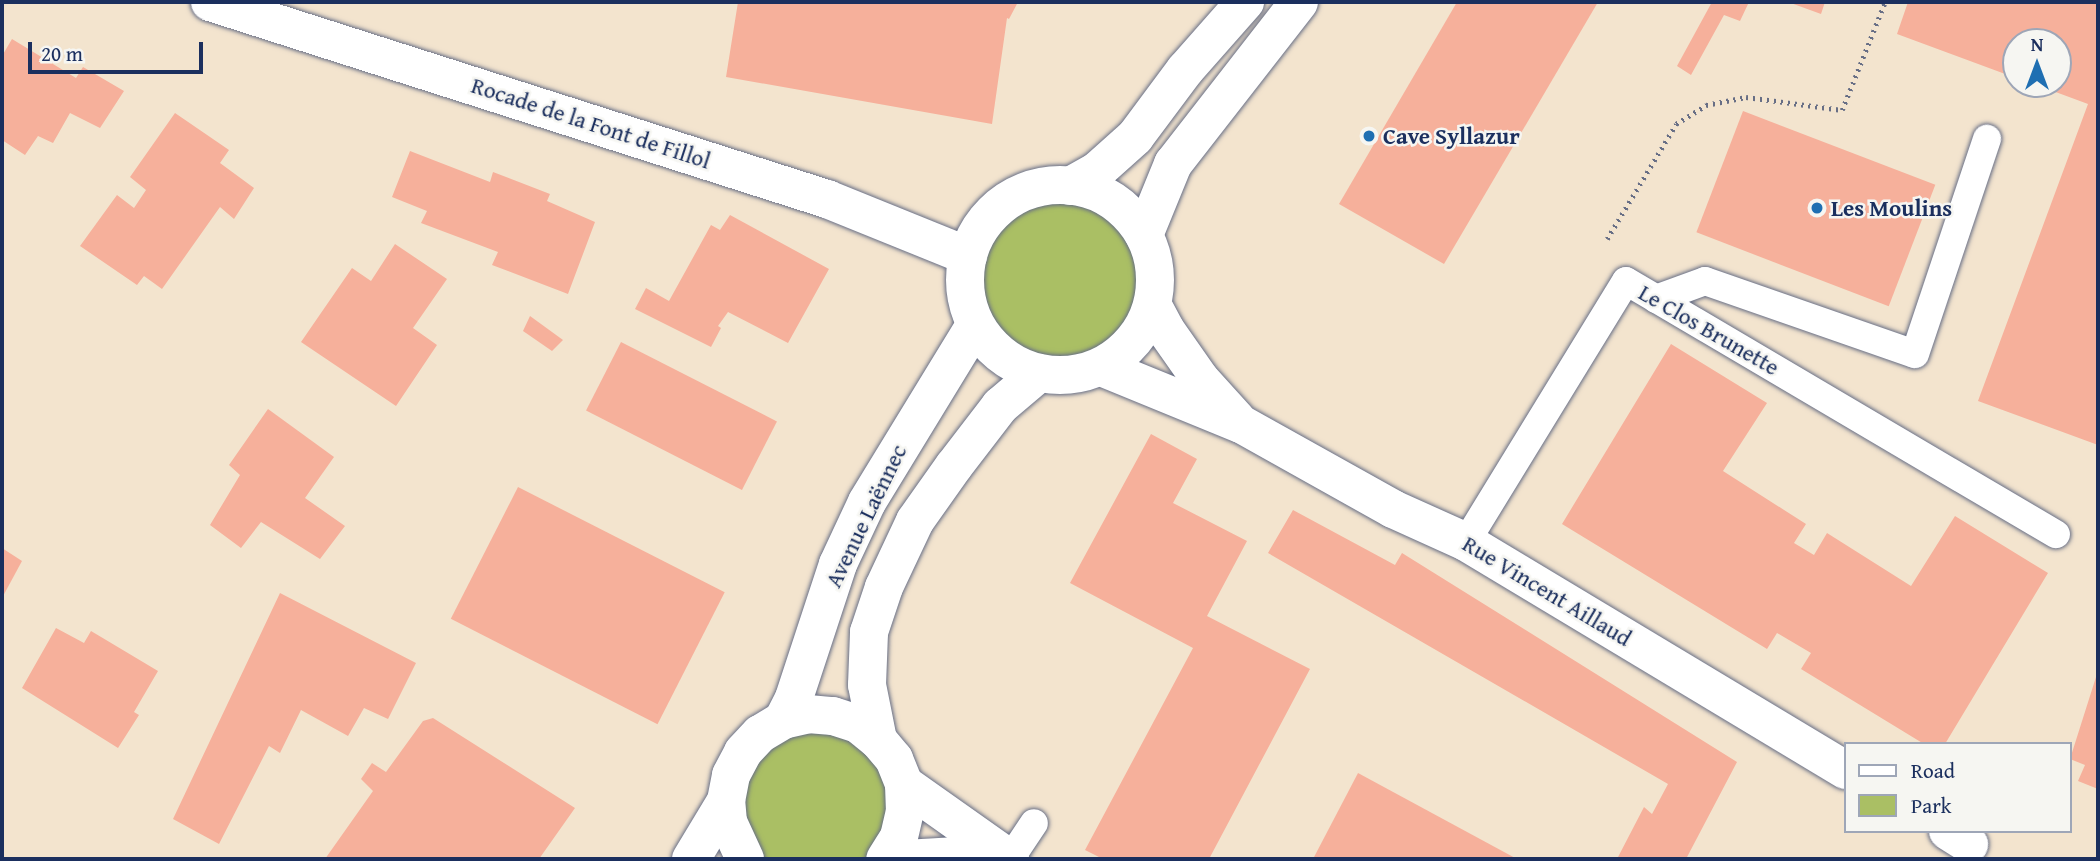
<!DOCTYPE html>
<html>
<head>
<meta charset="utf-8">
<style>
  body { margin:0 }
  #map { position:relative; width:2100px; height:861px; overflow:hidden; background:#f3e4ce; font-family:"Gentium Book Plus",serif }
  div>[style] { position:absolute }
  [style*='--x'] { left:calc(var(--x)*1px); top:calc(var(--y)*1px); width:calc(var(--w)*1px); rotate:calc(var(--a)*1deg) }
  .green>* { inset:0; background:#aabf64 }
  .round { border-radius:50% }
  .building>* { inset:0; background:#f6b09b; transform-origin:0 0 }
  .path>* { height:4.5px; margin-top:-2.25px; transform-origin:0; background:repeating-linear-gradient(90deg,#676e85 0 2px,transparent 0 7px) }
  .roads { filter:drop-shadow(0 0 2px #676e85) drop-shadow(0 0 2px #676e85) }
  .service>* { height:28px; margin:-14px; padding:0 14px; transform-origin:14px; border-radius:14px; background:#fff }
  .minor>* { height:38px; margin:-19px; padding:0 19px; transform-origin:19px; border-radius:19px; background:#fff }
  .tertiary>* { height:38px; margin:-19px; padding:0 19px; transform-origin:19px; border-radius:19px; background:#fff }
  .secondary>* { height:38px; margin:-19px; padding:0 19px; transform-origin:19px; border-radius:19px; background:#fff }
  .secondary>.ring { margin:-19px; padding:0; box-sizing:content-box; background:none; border:38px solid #fff; border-radius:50% }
  .dots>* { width:19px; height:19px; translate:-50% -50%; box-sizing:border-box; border:4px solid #f6f6f2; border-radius:50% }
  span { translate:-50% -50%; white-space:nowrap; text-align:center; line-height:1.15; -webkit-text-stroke:5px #f6f6f2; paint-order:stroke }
  .street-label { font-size:23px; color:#1b2f5e }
  .poi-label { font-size:23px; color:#1b2f5e; font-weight:700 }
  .left { translate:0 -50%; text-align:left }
  .frame { position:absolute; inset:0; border:4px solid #1b2f5e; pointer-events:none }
  .legend { position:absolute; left:1844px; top:742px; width:228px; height:91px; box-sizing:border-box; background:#f6f6f2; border:2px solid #9ea6b7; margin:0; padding:9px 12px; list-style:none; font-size:21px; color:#1b2f5e }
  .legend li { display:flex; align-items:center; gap:14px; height:35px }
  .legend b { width:35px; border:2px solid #9ea6b7 }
  .north { position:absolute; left:2002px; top:28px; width:70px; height:70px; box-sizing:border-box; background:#f6f6f2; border:2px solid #9ea6b7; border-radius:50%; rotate:0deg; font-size:19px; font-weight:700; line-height:28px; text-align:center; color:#1b2f5e }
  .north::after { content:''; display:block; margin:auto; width:24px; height:32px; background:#1f6fb2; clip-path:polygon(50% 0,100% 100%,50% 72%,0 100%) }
  .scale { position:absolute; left:28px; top:42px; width:175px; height:32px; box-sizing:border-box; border:4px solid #1b2f5e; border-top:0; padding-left:9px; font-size:21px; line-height:24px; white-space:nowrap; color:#1b2f5e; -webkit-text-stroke:5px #f6f6f2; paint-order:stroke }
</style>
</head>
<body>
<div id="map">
  <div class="green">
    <div class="round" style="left:965px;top:185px;width:190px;height:190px"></div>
    <div style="clip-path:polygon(808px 714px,894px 759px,885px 859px,745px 859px,743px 752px)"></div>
  </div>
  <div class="building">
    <div style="clip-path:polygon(738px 2px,1018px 2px,1009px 19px,1007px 18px,992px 124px,726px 77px)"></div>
    <div style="clip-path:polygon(1457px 2px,1598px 2px,1444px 264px,1339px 204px)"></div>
    <div style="clip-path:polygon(1712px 2px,1749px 2px,1740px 21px,1724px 15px,1691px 75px,1677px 66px)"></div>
    <div style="clip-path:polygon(1788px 2px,1825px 2px,1821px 14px)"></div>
    <div style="clip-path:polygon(1908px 2px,2098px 2px,2098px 445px,1978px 401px,2088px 104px,2034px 84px,2058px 84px,2058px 42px,2016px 42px,2016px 78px,1897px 34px)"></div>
    <div style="clip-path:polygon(12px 39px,76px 78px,83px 67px,124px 91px,100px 128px,70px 113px,53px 143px,38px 136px,25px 155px,2px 140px,2px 56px)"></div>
    <div style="left:1743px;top:111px;width:206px;height:130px;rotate:21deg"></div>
    <div style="clip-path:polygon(175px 113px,229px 150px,220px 163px,254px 188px,234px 219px,220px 207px,162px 289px,144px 276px,137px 285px,80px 246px,117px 195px,134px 208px,146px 190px,130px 177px)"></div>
    <div style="clip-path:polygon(410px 151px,490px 182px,493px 172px,550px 194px,547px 201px,595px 222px,568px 294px,492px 265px,498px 252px,421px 223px,427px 211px,392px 197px)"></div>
    <div style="clip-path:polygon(730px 215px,829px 269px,788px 343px,728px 312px,718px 326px,721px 328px,711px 347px,635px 309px,646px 288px,669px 301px,711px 225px,720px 230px)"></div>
    <div style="clip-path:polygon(395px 244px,447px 279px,413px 328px,437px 345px,396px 406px,301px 342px,352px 268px,371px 281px)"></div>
    <div style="clip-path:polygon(530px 316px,563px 340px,552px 351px,523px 331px)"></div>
    <div style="left:621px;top:342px;width:175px;height:77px;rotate:27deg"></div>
    <div style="clip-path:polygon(1671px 344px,1767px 403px,1723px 471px,1806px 524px,1794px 543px,1814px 555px,1827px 533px,1911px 586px,1955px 516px,2048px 573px,1945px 744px,1924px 744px,1801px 669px,1811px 653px,1777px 633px,1767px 649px,1562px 524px)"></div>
    <div style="clip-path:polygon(268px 409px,334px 457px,305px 498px,345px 526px,320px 559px,261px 522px,241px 548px,210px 525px,240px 475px,229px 465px)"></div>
    <div style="clip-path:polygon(1151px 434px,1197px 459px,1173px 503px,1247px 541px,1207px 616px,1310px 669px,1209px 859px,1103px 859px,1085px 850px,1193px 648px,1070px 583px)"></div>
    <div style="left:518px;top:487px;width:232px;height:148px;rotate:27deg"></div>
    <div style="clip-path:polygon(1293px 510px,1395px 565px,1402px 553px,1737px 762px,1686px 859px,1617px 859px,1644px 807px,1652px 814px,1668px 784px,1268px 553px)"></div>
    <div style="clip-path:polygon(2px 548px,22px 561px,2px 598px)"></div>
    <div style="clip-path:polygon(280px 593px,416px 663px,388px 719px,364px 708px,348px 736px,301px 710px,280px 753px,269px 746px,219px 844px,173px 819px)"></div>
    <div style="clip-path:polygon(56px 628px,84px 643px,91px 631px,158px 671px,134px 712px,139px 715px,118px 748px,22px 688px)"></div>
    <div style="clip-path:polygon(2096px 677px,2098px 678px,2098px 789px,2078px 781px,2085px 765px,2070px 759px)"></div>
    <div style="clip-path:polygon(433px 718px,575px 808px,539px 859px,325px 859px,373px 791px,361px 779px,372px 763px,386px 772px,423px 721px)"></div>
    <div style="clip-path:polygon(1358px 773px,1517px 859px,1313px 859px)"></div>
  </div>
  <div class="path">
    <div style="--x:1607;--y:239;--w:134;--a:-59"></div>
    <div style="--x:1676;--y:124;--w:36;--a:-32"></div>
    <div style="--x:1706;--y:105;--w:41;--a:-11.3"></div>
    <div style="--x:1746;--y:97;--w:97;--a:7.7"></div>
    <div style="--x:1842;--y:110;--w:116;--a:-68.3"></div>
  </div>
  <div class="roads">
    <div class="service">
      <div style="--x:1656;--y:299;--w:52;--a:-20.2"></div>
      <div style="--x:1705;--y:281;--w:222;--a:19.2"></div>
      <div style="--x:1915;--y:354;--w:227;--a:-71.5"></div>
      <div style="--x:1466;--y:542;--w:306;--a:-58.5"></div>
      <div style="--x:1626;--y:281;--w:499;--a:30.5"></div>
      <div style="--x:1010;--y:859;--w:43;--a:-56.3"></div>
    </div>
    <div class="minor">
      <div style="--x:1153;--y:306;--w:26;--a:62"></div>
      <div style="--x:1165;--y:329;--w:61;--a:55"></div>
      <div style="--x:1200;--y:379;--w:55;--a:47.9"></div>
      <div style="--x:1101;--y:367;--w:151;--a:22.2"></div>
      <div style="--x:1241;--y:424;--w:174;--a:29.2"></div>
      <div style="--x:1393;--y:509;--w:80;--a:24.3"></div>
      <div style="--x:1466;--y:542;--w:443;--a:31"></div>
      <div style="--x:904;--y:784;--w:130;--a:35.3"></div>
      <div style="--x:1948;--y:831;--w:25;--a:32"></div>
      <div style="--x:905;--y:859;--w:52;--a:-3.3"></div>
      <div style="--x:957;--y:856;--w:48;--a:3.6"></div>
    </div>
    <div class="tertiary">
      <div style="--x:210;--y:2;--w:648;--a:17.71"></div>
      <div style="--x:827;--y:199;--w:152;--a:22"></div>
    </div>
    <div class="secondary">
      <div class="ring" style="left:965px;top:185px;width:152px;height:152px"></div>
      <div style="--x:1070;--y:186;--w:31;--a:-29"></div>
      <div style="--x:1097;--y:171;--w:51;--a:-41.8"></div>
      <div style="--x:1135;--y:137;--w:84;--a:-53.3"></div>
      <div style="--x:1185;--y:70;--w:91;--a:-48.6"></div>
      <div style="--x:1144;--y:235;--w:77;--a:-67.8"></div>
      <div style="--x:1173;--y:164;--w:205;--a:-52.1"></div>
      <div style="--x:783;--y:720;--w:25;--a:-63"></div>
      <div style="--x:794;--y:698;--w:141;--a:-71.8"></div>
      <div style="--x:838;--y:564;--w:68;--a:-64.9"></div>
      <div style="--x:867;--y:502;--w:207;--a:-58.6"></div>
      <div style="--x:878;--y:740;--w:56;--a:-101.3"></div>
      <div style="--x:867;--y:685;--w:53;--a:-87.8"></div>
      <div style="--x:869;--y:632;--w:47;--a:-71.6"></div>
      <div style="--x:884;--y:587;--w:73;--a:-64.8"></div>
      <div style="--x:915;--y:521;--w:67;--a:-54.7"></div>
      <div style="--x:954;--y:466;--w:76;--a:-52.5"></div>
      <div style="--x:1000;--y:406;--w:51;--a:-40.2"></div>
      <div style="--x:691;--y:859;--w:68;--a:-58.9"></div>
      <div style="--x:745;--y:859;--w:41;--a:-114.7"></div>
      <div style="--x:728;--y:822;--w:21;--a:-95"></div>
      <div style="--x:726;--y:801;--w:26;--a:-79"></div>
      <div style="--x:731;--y:775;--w:26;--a:-62"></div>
      <div style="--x:743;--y:752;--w:25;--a:-47"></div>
      <div style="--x:760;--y:734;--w:27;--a:-31"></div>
      <div style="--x:783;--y:720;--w:26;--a:-13"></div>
      <div style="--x:808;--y:714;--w:25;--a:5"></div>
      <div style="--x:833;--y:716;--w:26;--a:18"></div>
      <div style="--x:858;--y:724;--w:26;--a:39"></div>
      <div style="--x:878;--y:740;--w:25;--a:50"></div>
      <div style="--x:894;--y:759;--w:27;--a:68"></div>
      <div style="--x:904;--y:784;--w:27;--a:88"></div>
      <div style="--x:905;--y:811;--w:27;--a:103"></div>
      <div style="--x:899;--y:837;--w:26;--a:122"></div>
    </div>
  </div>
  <div class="dots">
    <div style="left:1369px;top:136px;background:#1f6fb2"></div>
    <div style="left:1817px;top:208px;background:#1f6fb2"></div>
  </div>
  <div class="street-label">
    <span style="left:591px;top:123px;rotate:18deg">Rocade de la Font de Fillol</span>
    <span style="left:1709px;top:330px;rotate:30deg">Le Clos Brunette</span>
    <span style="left:866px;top:516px;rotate:-64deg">Avenue Laënnec</span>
    <span style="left:1547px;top:591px;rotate:31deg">Rue Vincent Aillaud</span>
  </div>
  <div class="poi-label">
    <span class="left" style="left:1383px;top:136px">Cave Syllazur</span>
    <span class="left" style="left:1831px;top:208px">Les Moulins</span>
  </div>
  <div class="frame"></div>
  <ul class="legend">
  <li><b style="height:9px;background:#fff"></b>Road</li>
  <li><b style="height:19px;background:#aabf64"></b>Park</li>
  </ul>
  <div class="north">N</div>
  <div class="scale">20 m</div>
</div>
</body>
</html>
